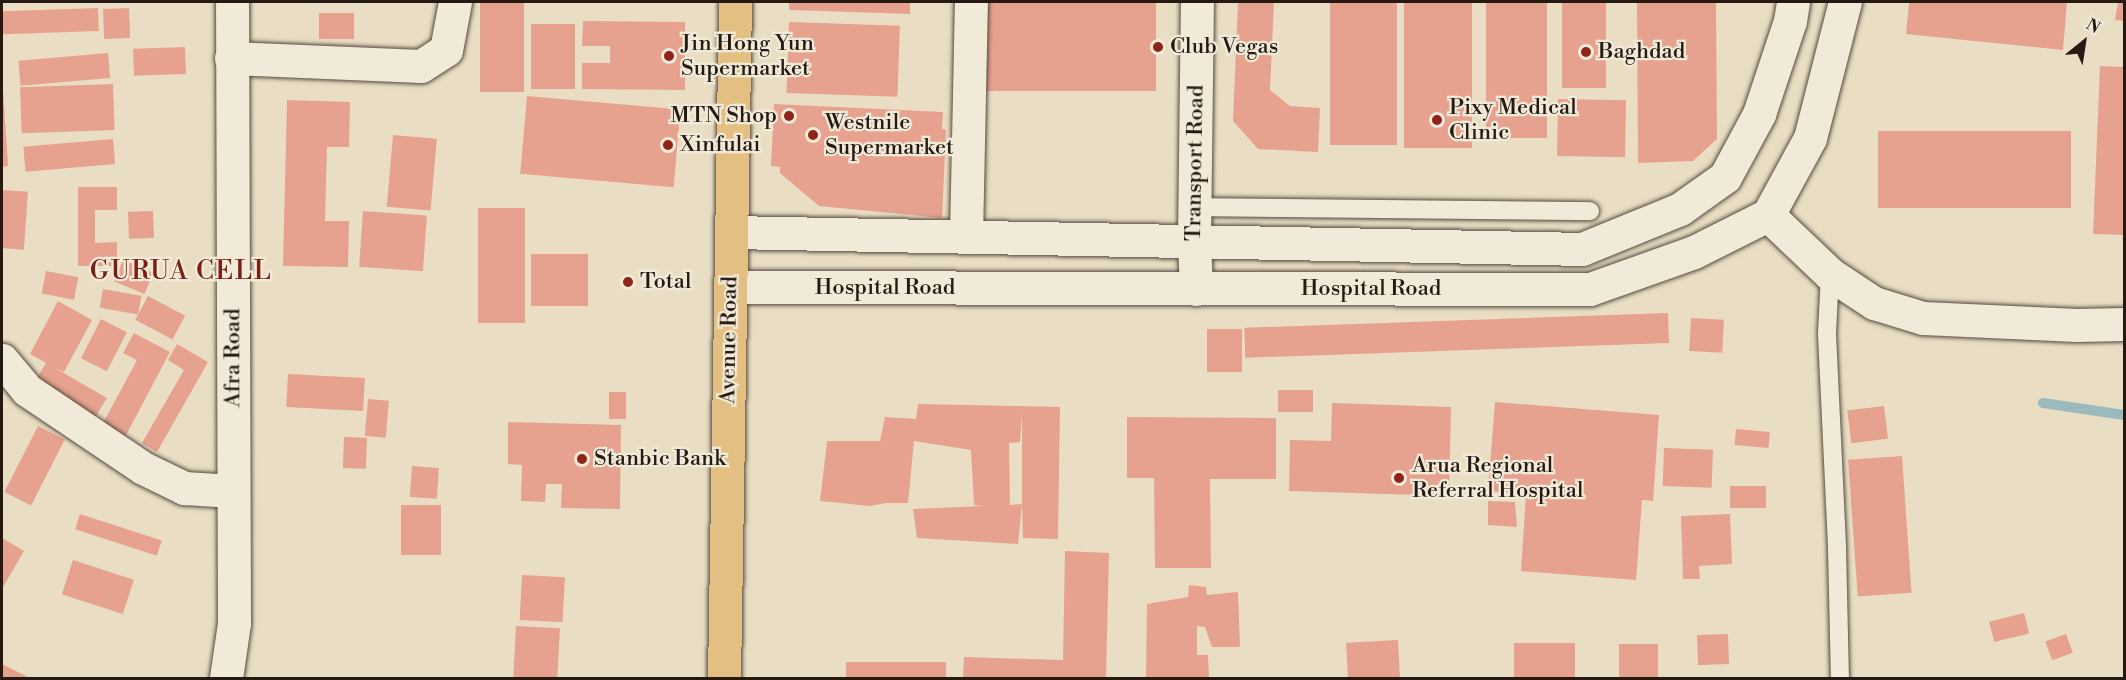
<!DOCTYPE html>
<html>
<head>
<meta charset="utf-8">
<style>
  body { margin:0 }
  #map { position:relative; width:2126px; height:680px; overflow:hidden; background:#e9dec4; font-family:"Libre Bodoni",serif }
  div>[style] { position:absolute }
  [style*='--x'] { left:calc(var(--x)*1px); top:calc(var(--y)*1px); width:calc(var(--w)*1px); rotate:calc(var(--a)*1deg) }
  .stream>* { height:10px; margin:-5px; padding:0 5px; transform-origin:5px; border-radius:5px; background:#9bbabd }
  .building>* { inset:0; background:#e6a28e; transform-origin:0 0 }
  .roads { filter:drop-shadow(0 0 2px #564a3e) drop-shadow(0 0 2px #564a3e) }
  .lane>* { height:18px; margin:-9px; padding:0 9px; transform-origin:9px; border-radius:9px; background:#f1ead9 }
  .street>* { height:33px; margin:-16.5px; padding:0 16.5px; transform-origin:16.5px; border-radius:16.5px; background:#f1ead9 }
  .secondary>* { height:33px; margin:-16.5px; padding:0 16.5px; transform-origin:16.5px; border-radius:16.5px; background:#f1ead9 }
  .primary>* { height:33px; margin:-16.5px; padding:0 16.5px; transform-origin:16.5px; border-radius:16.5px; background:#e4bf82 }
  .dots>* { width:16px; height:16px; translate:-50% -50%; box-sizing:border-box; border:3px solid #f1ead9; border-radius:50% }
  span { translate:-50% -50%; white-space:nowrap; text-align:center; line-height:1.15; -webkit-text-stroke:4.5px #f1ead9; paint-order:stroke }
  .poi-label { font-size:22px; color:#251911 }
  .left { translate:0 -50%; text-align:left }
  .right { translate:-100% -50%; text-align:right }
  .street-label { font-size:22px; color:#251911 }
  .quarter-label { font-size:26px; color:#7a1f14; letter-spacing:1.5px }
  .frame { position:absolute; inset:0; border:3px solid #251911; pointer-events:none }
  .north { position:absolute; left:2054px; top:12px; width:60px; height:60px; -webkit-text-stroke:4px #f1ead9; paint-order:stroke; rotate:30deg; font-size:16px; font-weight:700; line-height:24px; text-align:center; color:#251911 }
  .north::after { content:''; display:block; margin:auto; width:21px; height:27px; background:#251911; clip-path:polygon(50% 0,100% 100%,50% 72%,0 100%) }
</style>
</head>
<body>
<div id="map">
  <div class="stream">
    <div style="--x:2043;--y:403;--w:82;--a:8.4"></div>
  </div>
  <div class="building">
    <div style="left:480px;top:2px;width:44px;height:90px"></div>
    <div style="clip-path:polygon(789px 2px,910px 2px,910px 14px,789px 10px)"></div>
    <div style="left:985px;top:2px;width:171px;height:89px"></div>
    <div style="clip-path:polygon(1238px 2px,1274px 2px,1270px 90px,1290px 106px,1320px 108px,1318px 152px,1258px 149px,1233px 121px)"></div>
    <div style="left:1330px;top:2px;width:67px;height:143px"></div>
    <div style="left:1404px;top:2px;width:68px;height:146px"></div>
    <div style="left:1486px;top:2px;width:61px;height:136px"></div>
    <div style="left:1562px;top:2px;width:44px;height:86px"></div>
    <div style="clip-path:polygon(1637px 2px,1716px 2px,1717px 139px,1693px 161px,1638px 163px)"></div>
    <div style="clip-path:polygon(1909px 2px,2067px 2px,2063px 50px,1906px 34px)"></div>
    <div style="clip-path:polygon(2118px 2px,2124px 2px,2124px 21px,2115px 20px)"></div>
    <div style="left:98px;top:8px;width:23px;height:96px;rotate:88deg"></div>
    <div style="left:129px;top:8px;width:30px;height:26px;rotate:88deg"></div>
    <div style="left:319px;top:13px;width:35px;height:26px"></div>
    <div style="clip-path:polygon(583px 21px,685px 22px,685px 90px,582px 89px,582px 63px,610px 63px,610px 46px,582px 46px)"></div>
    <div style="left:789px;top:22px;width:111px;height:71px;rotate:2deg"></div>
    <div style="left:531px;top:24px;width:44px;height:65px"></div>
    <div style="left:185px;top:47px;width:27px;height:52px;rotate:88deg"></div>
    <div style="left:108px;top:53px;width:25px;height:90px;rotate:85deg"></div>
    <div style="clip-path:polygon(2100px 66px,2124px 67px,2124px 235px,2093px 234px)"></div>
    <div style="clip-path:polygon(2px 74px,8px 166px,2px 167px)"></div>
    <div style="left:113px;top:84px;width:46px;height:93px;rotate:88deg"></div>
    <div style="left:527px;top:96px;width:154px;height:78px;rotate:5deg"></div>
    <div style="left:1558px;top:99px;width:68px;height:57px;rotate:1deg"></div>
    <div style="clip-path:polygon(287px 100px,350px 102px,349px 147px,327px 147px,325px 221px,349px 221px,348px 267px,283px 266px)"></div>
    <div style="clip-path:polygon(774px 104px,943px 112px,942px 129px,946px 130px,942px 218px,819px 206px,780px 173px,780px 167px,771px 166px)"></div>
    <div style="left:1878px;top:131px;width:193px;height:77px"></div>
    <div style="left:393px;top:135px;width:44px;height:72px;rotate:5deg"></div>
    <div style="left:113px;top:139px;width:25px;height:90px;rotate:85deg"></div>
    <div style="clip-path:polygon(78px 187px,117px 187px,117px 210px,95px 210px,95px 243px,117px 242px,117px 266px,78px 266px)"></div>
    <div style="left:2px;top:190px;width:26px;height:58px;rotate:4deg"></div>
    <div style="left:478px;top:208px;width:47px;height:115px"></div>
    <div style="left:153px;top:211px;width:27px;height:25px;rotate:88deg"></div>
    <div style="left:363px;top:211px;width:64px;height:56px;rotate:4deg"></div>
    <div style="left:531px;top:254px;width:57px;height:52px"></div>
    <div style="left:123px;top:260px;width:33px;height:23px;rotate:23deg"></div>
    <div style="left:46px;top:271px;width:33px;height:23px;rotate:11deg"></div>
    <div style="left:103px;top:289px;width:39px;height:19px;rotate:10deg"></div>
    <div style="left:148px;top:296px;width:42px;height:27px;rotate:28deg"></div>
    <div style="clip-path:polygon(58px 301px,92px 320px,64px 372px,55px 368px,107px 398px,91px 424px,30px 390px,46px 363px,30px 354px)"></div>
    <div style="left:1668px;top:313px;width:30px;height:424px;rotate:88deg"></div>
    <div style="left:1691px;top:318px;width:33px;height:33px;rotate:3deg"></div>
    <div style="left:101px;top:319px;width:29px;height:44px;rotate:27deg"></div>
    <div style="left:1207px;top:329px;width:35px;height:43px"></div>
    <div style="clip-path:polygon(134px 333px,170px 352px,124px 439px,101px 427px,137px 360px,123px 353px)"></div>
    <div style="clip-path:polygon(177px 344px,208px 362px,157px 452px,142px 443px,184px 370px,168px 360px)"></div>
    <div style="left:288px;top:374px;width:77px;height:33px;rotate:3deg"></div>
    <div style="left:1278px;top:390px;width:35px;height:22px"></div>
    <div style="left:609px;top:392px;width:17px;height:27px"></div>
    <div style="left:368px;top:399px;width:21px;height:37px;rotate:5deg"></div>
    <div style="clip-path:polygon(1495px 402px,1659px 415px,1653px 501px,1642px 500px,1636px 580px,1521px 571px,1526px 494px,1488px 491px)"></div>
    <div style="clip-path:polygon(1332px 403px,1451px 407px,1449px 496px,1289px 491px,1290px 440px,1331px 441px)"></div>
    <div style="clip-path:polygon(evenodd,918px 404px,1060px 407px,1058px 539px,1023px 538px,1022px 504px,1018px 544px,917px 538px,913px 509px,983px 506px,974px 505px,971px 450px,914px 441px,908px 503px,886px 503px,870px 506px,820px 501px,827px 441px,880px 441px,885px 417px,916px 419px,918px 404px,1022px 413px,1022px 504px,1010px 505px,1009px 443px,1020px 442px,1022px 413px)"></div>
    <div style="left:1884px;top:406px;width:33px;height:37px;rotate:83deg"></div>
    <div style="clip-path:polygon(1127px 417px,1276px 418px,1276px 479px,1210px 479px,1211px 568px,1155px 568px,1154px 478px,1127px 478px)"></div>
    <div style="clip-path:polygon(508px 422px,621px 425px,620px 509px,561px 508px,562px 484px,546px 484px,545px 502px,521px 501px,522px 465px,508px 464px)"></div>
    <div style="left:38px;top:426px;width:30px;height:74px;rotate:27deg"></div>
    <div style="left:1736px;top:429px;width:34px;height:16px;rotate:5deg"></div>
    <div style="left:344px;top:437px;width:23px;height:31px;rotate:2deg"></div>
    <div style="left:1664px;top:448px;width:49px;height:38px;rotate:2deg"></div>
    <div style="left:1902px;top:456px;width:137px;height:54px;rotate:86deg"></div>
    <div style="left:412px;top:466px;width:27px;height:31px;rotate:4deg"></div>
    <div style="left:1730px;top:486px;width:36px;height:22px"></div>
    <div style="clip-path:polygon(1488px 501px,1515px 502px,1517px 527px,1488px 525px)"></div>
    <div style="left:401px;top:505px;width:40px;height:50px"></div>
    <div style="left:80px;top:514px;width:86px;height:16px;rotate:18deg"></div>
    <div style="clip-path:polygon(1730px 514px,1732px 564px,1699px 566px,1700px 579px,1683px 579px,1681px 516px)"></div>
    <div style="clip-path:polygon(2px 538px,24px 551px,3px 587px,2px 586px)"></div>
    <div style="clip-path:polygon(1065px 551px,1109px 553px,1106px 678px,963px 678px,964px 657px,1063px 660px)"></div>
    <div style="left:73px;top:560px;width:64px;height:36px;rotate:18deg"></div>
    <div style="left:522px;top:575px;width:43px;height:45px;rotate:3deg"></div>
    <div style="clip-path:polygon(1189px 585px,1206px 587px,1207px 595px,1238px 592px,1240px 647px,1212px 647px,1205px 627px,1197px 626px,1197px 655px,1208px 655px,1209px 678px,1146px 678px,1147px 604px,1188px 597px)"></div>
    <div style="left:2024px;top:613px;width:21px;height:36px;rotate:76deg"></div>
    <div style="left:516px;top:626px;width:44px;height:52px;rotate:3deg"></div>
    <div style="left:1728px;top:634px;width:30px;height:31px;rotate:88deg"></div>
    <div style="left:2066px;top:634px;width:20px;height:22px;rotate:70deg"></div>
    <div style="left:1398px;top:640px;width:38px;height:52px;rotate:87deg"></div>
    <div style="left:1514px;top:643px;width:61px;height:35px"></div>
    <div style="left:1619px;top:644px;width:39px;height:34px"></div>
    <div style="left:846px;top:662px;width:100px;height:16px"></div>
    <div style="clip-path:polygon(2px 664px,30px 678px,2px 678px)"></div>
  </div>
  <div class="roads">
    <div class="lane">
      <div style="--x:1194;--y:207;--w:396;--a:0.6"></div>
      <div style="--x:1830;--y:274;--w:60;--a:92.9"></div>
      <div style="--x:1827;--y:334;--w:214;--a:87.3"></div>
      <div style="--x:1837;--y:548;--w:130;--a:88.7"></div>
    </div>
    <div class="street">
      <div style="--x:231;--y:58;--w:190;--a:2.4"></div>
      <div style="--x:421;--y:66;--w:30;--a:-33"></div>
      <div style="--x:446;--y:50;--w:49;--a:-79.4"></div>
      <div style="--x:1768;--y:215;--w:86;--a:43.6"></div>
      <div style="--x:1830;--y:274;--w:53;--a:33.4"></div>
      <div style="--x:1874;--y:303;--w:51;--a:17"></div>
      <div style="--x:1923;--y:318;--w:154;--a:2.6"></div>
      <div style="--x:2077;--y:325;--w:47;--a:-1.2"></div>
      <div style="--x:966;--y:237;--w:235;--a:-88.8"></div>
      <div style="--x:1196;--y:289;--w:48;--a:-92.4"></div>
      <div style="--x:1194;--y:241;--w:239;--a:-89.3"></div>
      <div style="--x:2;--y:360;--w:39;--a:50"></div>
      <div style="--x:27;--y:390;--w:140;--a:33.9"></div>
      <div style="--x:143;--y:468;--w:46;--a:26"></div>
      <div style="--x:184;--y:488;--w:49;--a:3.5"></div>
      <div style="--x:226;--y:678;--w:56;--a:-81.7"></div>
      <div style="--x:234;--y:623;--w:621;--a:-90.18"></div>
    </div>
    <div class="secondary">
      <div style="--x:731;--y:232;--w:851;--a:1.14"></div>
      <div style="--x:1582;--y:249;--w:106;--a:-22.2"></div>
      <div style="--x:1680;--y:209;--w:55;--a:-35.4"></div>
      <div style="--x:1725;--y:177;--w:72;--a:-61.6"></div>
      <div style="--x:1759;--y:114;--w:98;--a:-71.6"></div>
      <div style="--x:1790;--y:21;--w:19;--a:-81"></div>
      <div style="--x:730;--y:287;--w:860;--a:0.13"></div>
      <div style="--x:1590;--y:289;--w:110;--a:-19.6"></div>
      <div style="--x:1694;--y:252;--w:83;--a:-26.6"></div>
      <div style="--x:1768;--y:215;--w:88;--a:-61.4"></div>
      <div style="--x:1810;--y:138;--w:140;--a:-75.6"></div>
    </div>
    <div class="primary">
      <div style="--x:724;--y:678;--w:676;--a:-89.07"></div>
    </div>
  </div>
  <div class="dots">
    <div style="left:1158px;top:47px;background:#8f2418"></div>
    <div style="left:1586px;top:52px;background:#8f2418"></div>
    <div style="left:669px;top:56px;background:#8f2418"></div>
    <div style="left:789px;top:116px;background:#8f2418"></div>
    <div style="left:1437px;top:120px;background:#8f2418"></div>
    <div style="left:813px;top:135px;background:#8f2418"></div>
    <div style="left:668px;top:145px;background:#8f2418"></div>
    <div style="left:628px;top:282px;background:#8f2418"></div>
    <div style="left:582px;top:459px;background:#8f2418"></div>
    <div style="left:1399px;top:478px;background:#8f2418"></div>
  </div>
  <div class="poi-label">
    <span class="left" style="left:681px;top:56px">Jin Hong Yun<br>Supermarket</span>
    <span class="left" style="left:1170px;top:47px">Club Vegas</span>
    <span class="left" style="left:1598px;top:52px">Baghdad</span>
    <span class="left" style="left:1449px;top:120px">Pixy Medical<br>Clinic</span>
    <span class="right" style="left:777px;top:116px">MTN Shop</span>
    <span class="left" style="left:825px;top:135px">Westnile<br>Supermarket</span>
    <span class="left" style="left:680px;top:145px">Xinfulai</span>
    <span class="left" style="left:640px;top:282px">Total</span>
    <span class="left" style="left:594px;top:459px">Stanbic Bank</span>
    <span class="left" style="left:1412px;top:478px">Arua Regional<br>Referral Hospital</span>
  </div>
  <div class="street-label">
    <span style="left:1195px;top:163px;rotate:-89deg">Transport Road</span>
    <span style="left:885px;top:288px">Hospital Road</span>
    <span style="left:1371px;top:289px">Hospital Road</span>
    <span style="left:729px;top:340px;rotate:-89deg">Avenue Road</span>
    <span style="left:233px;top:358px;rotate:-90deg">Afra Road</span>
  </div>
  <div class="quarter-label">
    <span style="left:181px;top:272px">GURUA CELL</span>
  </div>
  <div class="frame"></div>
  <div class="north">N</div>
</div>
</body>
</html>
